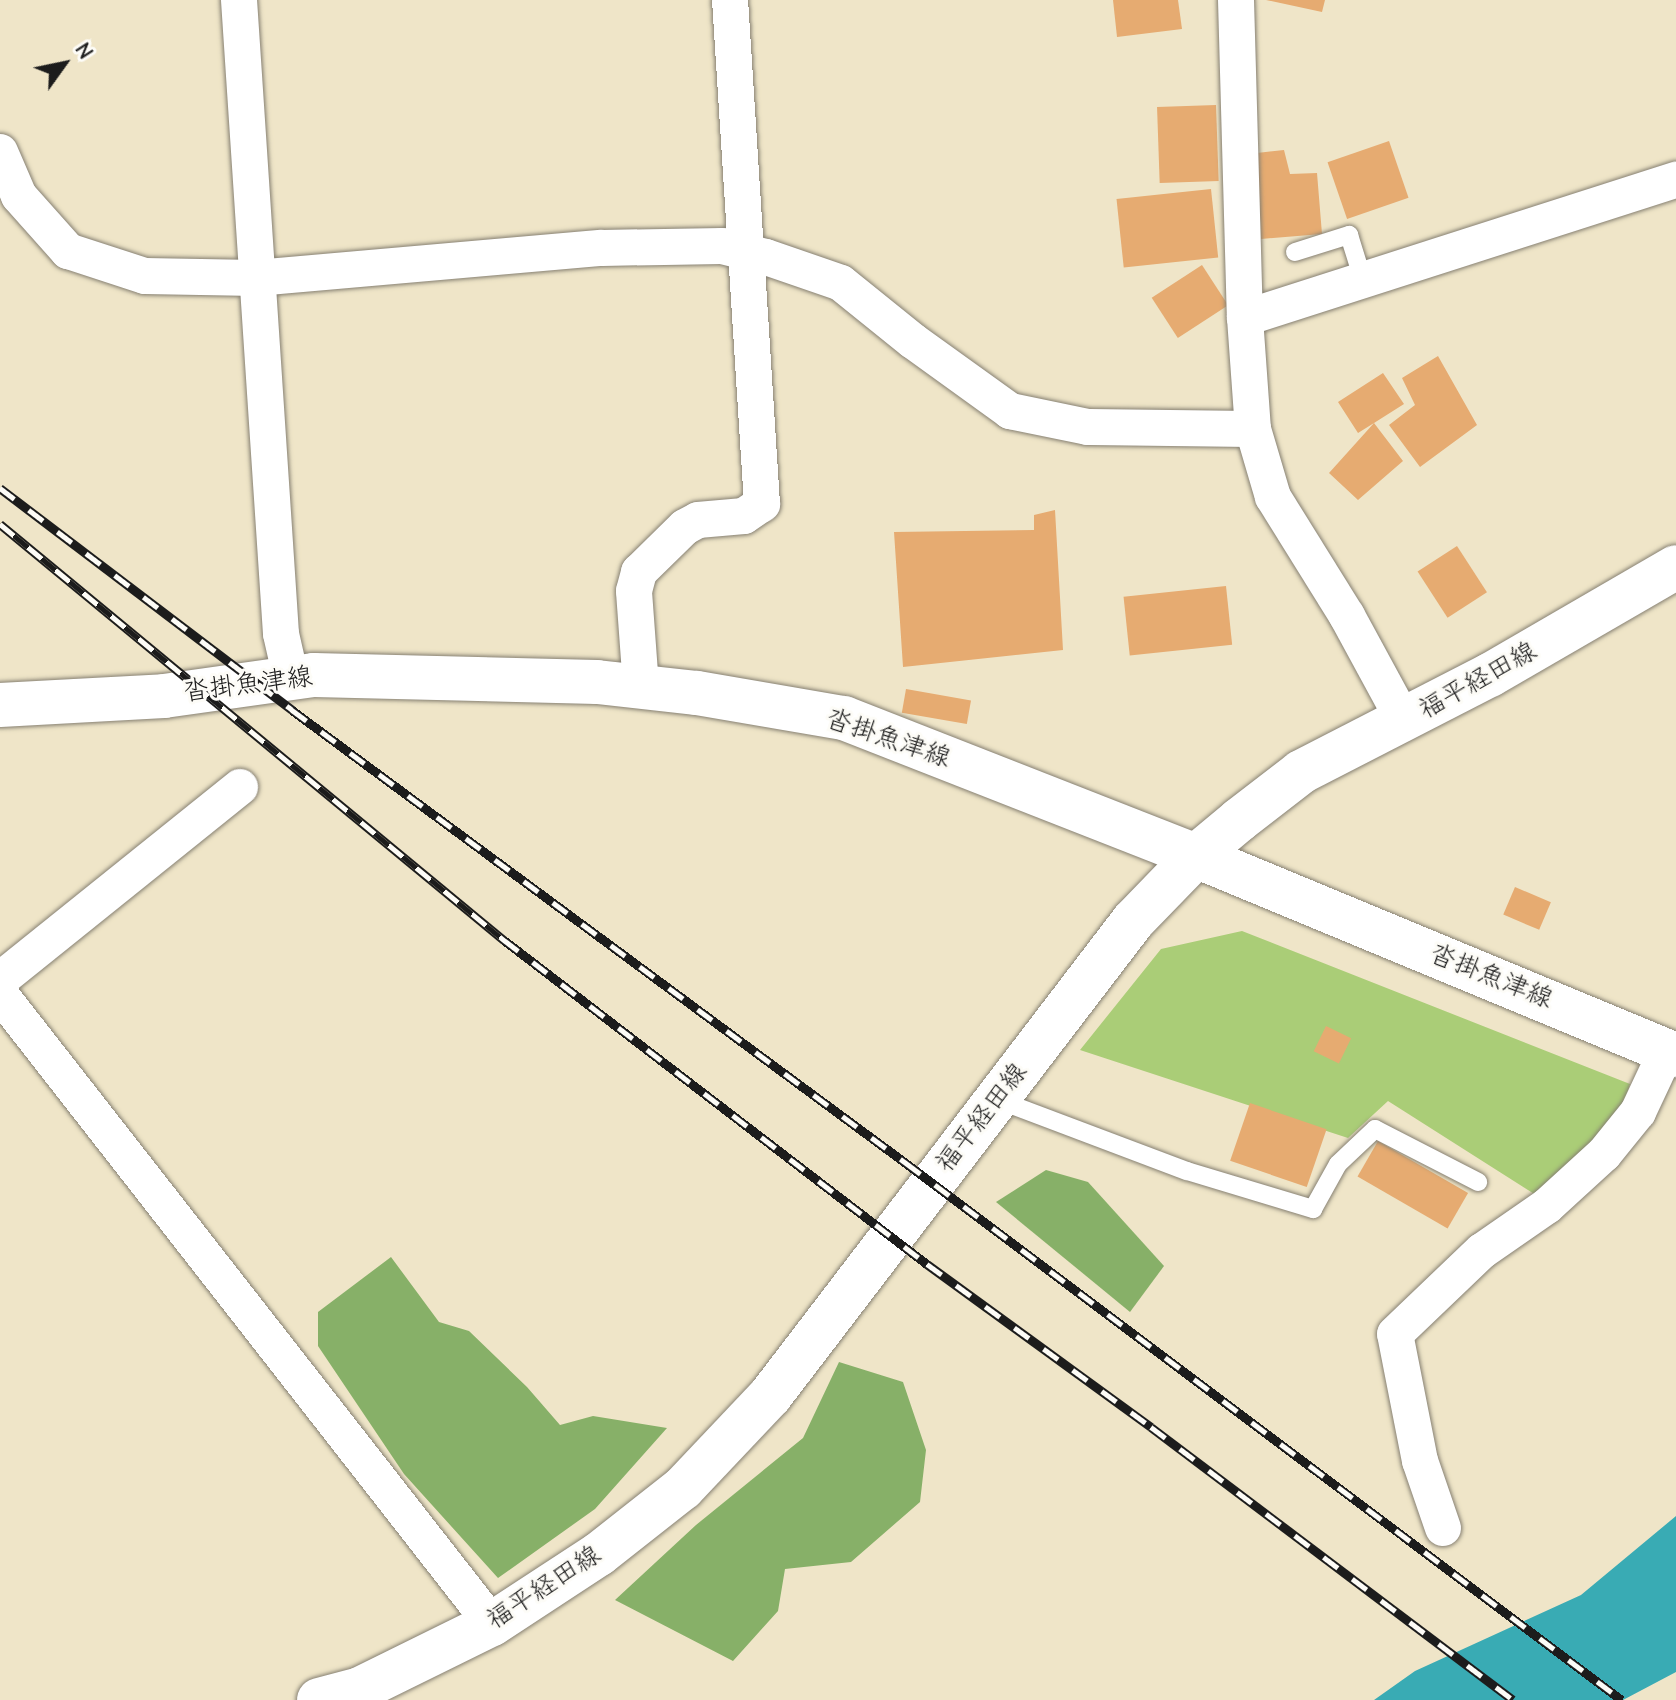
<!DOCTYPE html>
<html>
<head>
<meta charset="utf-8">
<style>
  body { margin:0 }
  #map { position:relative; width:1676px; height:1700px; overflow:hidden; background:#efe5c8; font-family:"Comic Neue","Klee One",sans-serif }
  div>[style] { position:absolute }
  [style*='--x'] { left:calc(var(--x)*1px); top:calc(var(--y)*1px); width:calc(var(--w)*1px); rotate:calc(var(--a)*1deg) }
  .green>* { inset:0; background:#aacd77 }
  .forest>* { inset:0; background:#87b068 }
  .water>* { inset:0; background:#39abb4 }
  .building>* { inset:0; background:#e6ab71; transform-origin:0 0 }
  .roads { filter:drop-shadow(0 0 2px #868072) drop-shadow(0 0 2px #868072) }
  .service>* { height:18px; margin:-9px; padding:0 9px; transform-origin:9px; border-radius:9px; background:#fff }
  .minor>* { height:36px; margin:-18px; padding:0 18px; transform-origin:18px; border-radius:18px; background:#fff }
  .secondary>* { height:44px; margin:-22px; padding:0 22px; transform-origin:22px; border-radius:22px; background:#fff }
  .rail>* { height:9px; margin-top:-4.5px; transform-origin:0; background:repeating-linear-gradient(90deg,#fdfcf7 0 18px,#1c1c1c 0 36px); box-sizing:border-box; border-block:2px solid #1c1c1c }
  span { translate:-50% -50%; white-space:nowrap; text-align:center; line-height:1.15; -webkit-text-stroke:6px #fdfcf7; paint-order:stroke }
  .street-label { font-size:26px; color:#1c1c1c }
  .north { position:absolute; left:24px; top:24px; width:80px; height:80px; -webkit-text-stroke:6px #fdfcf7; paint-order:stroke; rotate:57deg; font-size:22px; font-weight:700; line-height:32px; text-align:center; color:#1c1c1c }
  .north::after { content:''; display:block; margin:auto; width:28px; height:36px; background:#1c1c1c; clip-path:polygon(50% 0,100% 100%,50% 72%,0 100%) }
</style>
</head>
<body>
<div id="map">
  <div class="green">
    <div style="clip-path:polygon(1242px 931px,1630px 1084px,1625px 1101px,1599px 1137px,1536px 1195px,1388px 1101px,1348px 1138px,1080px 1050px,1161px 949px)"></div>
  </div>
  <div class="forest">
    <div style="clip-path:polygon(1046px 1170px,1088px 1182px,1164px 1266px,1130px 1312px,996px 1202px)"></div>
    <div style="clip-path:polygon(391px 1257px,439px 1322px,469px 1331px,527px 1387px,560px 1425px,593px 1416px,667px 1428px,595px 1509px,498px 1578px,404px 1474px,318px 1346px,318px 1312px)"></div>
    <div style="clip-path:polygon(839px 1362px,903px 1382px,926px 1450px,920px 1502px,851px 1562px,785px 1569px,778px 1611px,733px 1661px,615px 1600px,696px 1525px,803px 1438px)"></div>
  </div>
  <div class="water">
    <div style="clip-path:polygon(1676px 1516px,1676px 1672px,1623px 1700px,1374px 1700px,1415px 1671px,1581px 1595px)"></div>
  </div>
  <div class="building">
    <div style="clip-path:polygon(1113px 0,1178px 0,1182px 29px,1117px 37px)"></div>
    <div style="clip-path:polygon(1266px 0,1325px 0,1322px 12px)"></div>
    <div style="left:1216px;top:105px;width:76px;height:59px;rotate:88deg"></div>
    <div style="left:1389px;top:141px;width:60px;height:65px;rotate:71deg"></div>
    <div style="clip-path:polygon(1284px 150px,1290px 174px,1317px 173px,1322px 234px,1261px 239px,1257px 153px)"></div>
    <div style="left:1211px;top:189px;width:69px;height:95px;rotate:84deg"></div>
    <div style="left:1202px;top:265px;width:48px;height:60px;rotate:57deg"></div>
    <div style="clip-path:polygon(1438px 356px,1477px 425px,1420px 467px,1389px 425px,1415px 405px,1402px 378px)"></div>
    <div style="clip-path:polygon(1383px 373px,1404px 404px,1374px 423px,1403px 461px,1358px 500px,1329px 473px,1374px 423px,1358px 433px,1338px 402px)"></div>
    <div style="clip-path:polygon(1055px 510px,1063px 650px,903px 667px,894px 532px,1034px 530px,1034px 515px)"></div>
    <div style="left:1457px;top:546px;width:55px;height:47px;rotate:57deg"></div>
    <div style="left:1226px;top:586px;width:59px;height:103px;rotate:84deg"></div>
    <div style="left:906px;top:689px;width:66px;height:24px;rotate:10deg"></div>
    <div style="left:1515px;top:887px;width:39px;height:30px;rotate:23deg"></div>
    <div style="left:1326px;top:1026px;width:28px;height:28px;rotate:26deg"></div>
    <div style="left:1250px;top:1103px;width:81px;height:61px;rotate:19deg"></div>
    <div style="left:1378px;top:1141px;width:104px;height:41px;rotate:30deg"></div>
  </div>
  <div class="roads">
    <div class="service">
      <div style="--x:1295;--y:252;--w:57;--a:-17.5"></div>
      <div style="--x:1349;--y:235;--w:47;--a:72.7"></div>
      <div style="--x:996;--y:1099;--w:204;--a:20.7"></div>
      <div style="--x:1187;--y:1171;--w:132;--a:16.8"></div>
      <div style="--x:1313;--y:1209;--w:51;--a:-60.9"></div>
      <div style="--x:1338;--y:1164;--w:51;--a:-43.4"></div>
      <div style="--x:1375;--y:1129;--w:116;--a:27.2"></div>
    </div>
    <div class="minor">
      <div style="--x:239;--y:0;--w:635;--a:86.21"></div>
      <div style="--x:281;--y:634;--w:45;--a:77.2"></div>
      <div style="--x:1236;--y:0;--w:318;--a:88.4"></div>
      <div style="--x:1245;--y:318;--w:111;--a:85.9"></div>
      <div style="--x:1253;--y:429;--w:71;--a:73.6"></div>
      <div style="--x:1273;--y:497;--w:140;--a:58.1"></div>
      <div style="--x:1347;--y:616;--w:119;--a:61.5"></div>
      <div style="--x:0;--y:152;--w:48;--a:66.6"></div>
      <div style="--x:19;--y:196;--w:74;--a:48.3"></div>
      <div style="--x:68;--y:251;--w:81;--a:18"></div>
      <div style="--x:145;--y:276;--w:111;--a:1"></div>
      <div style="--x:256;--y:278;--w:347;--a:-5"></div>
      <div style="--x:602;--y:248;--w:120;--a:-1"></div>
      <div style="--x:722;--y:246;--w:45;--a:14"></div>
      <div style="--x:766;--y:257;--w:79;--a:19.1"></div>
      <div style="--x:841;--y:283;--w:92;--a:38.9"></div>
      <div style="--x:913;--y:341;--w:120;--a:35.8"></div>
      <div style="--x:1010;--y:411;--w:80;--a:11.6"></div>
      <div style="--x:1088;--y:427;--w:165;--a:0.7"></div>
      <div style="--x:1245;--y:318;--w:453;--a:-17.8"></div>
      <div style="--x:641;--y:687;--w:96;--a:-94.2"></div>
      <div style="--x:634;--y:591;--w:20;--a:-75"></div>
      <div style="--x:639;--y:572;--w:64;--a:-44.4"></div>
      <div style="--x:685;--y:527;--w:15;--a:-28"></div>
      <div style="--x:698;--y:520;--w:46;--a:-5"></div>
      <div style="--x:744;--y:516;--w:22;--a:-34"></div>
      <div style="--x:762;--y:504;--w:505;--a:-93.63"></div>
      <div style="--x:0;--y:980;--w:308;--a:-38.8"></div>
      <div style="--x:0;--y:994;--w:799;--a:52.01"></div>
      <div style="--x:1443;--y:1528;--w:71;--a:-108.9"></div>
      <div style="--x:1420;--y:1461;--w:129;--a:-101.1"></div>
      <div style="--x:1395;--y:1334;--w:120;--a:-43.7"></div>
      <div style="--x:1482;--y:1251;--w:79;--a:-34.7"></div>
      <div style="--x:1547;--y:1206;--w:77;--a:-42.4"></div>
      <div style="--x:1604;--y:1154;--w:54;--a:-51"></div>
      <div style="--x:1638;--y:1112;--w:68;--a:-64.9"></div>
    </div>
    <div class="secondary">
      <div style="--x:0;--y:705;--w:164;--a:-3.1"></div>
      <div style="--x:164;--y:696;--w:151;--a:-8"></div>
      <div style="--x:314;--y:675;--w:283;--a:1.4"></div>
      <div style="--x:597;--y:682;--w:101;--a:6.3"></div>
      <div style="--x:697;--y:693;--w:149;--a:9.7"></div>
      <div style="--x:844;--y:718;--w:378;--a:21.4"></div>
      <div style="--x:1196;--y:856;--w:520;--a:22.52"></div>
      <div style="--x:319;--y:1700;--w:42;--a:-15"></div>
      <div style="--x:360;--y:1689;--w:147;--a:-26.2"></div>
      <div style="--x:492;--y:1624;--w:128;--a:-33.2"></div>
      <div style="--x:599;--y:1554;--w:107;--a:-38.2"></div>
      <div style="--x:683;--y:1488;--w:127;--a:-46.6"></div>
      <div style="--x:770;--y:1396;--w:598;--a:-52.61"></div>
      <div style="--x:1133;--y:921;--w:91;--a:-45.9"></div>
      <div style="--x:1196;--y:856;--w:56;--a:-39.9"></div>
      <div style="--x:1239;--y:820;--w:78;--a:-37.7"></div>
      <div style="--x:1301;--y:772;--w:212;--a:-27.2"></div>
      <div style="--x:1490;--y:675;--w:215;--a:-30.1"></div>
    </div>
  </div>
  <div class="rail">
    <div style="--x:0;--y:488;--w:367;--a:37.2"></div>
    <div style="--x:292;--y:710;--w:763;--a:36.42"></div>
    <div style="--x:906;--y:1163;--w:895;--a:36.87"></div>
    <div style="--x:0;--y:524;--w:654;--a:39.54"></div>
    <div style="--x:504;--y:940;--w:533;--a:37.45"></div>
    <div style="--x:927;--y:1264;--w:277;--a:36"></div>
    <div style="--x:1151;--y:1427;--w:453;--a:37"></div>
  </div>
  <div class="street-label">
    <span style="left:1478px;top:681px;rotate:-29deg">福平経田線</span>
    <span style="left:248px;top:685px;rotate:-7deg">沓掛魚津線</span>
    <span style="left:888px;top:739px;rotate:19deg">沓掛魚津線</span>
    <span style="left:1491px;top:977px;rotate:22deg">沓掛魚津線</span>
    <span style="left:982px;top:1118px;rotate:-52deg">福平経田線</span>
    <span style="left:544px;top:1588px;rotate:-33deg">福平経田線</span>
  </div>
  <div class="north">N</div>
</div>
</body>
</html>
